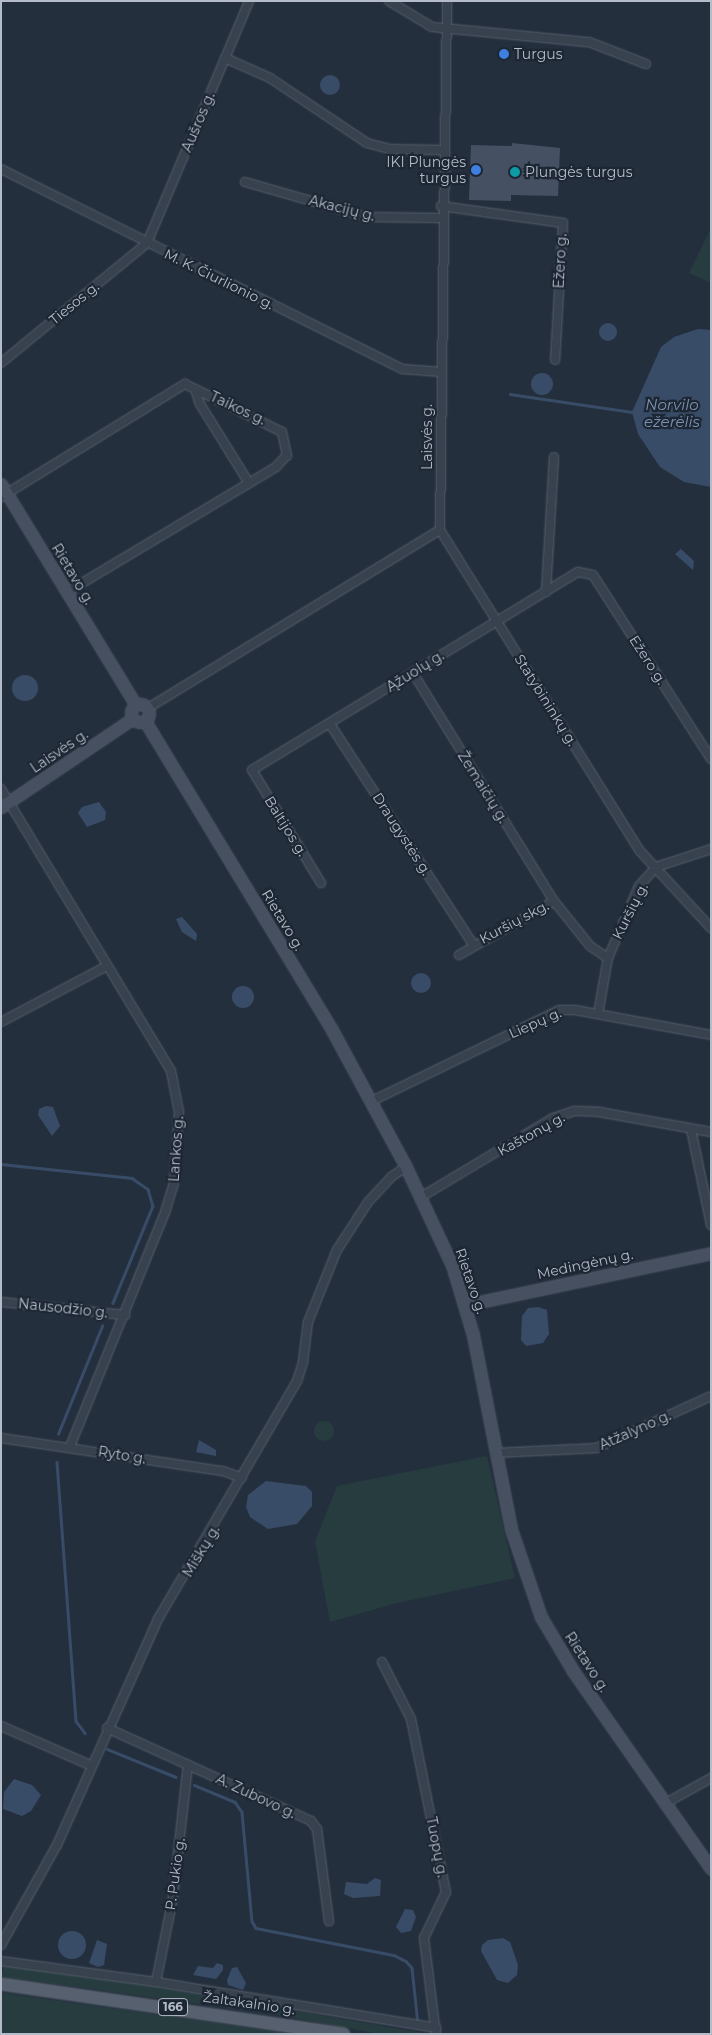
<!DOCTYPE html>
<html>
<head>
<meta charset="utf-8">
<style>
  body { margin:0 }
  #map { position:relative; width:712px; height:2035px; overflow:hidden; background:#242f3e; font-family:Montserrat,sans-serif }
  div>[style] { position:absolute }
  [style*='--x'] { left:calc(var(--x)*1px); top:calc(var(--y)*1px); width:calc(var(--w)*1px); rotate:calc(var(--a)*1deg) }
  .green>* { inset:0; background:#263c3f }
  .round { border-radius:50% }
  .water>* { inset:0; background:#394c67 }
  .stream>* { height:2.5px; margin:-1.25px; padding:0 1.25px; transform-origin:1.25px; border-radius:1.25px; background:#394c67 }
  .building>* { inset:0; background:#455162 }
  .roads { filter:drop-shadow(0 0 1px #565f6c) drop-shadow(0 0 1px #565f6c) }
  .street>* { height:8px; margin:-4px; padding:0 4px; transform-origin:4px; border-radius:4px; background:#38414e }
  .secondary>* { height:11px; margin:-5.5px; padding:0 5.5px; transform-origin:5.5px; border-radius:5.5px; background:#465061 }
  .secondary>.ring { margin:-5.5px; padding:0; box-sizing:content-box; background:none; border:11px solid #465061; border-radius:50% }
  .primary>* { height:12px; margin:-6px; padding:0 6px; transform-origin:6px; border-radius:6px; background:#56606e }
  .dots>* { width:14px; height:14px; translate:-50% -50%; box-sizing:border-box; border:2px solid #1d2633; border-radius:50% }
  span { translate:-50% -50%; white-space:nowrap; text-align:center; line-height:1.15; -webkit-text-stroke:4.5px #1d2633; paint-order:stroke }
  .shield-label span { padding:1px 4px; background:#1d2633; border:1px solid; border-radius:4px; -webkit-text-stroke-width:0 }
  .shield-label { font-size:12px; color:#b4bcc9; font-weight:700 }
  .poi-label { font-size:14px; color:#b4bcc9 }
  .left { translate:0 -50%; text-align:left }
  .right { translate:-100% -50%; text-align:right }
  .street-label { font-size:14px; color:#b4bcc9 }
  .water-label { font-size:15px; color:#7c92b1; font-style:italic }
  .frame { position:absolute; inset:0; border:2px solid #b4bcc9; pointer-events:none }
</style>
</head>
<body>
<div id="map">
  <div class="green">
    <div style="clip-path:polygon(711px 228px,711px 283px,689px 273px)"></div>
    <div class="round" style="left:314px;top:1421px;width:20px;height:20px"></div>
    <div style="clip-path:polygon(487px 1456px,515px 1578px,397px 1603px,330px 1622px,315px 1541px,337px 1486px)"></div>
    <div style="clip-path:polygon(4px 1966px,157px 1987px,429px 2034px,379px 2034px,273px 2014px,5px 1977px,1px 1975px)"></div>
    <div style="clip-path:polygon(1px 1993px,293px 2034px,1px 2034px)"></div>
  </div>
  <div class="water">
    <div class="round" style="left:320px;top:75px;width:20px;height:20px"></div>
    <div class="round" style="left:599px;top:323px;width:18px;height:18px"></div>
    <div style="clip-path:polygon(698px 329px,711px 330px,711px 487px,684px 482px,660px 467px,638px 434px,632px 412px,661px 347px,674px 337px)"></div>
    <div class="round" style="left:531px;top:373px;width:22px;height:22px"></div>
    <div style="clip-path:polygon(681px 549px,694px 561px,693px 570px,675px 554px)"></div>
    <div class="round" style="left:12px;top:675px;width:26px;height:26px"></div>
    <div style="clip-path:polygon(99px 802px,106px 812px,105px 820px,87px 827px,78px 813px,82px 807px)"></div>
    <div style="clip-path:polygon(182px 917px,197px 934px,196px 941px,182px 932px,176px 919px)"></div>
    <div class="round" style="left:411px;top:973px;width:20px;height:20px"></div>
    <div class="round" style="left:232px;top:986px;width:22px;height:22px"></div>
    <div style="clip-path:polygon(46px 1106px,53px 1107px,60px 1126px,52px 1136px,38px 1115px,39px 1109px)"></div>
    <div style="clip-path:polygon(538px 1307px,547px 1310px,549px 1334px,543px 1343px,526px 1346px,521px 1340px,522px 1316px,528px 1308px)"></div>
    <div style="clip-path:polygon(199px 1440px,216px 1450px,216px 1456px,196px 1452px)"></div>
    <div style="clip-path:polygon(266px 1481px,306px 1486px,312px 1492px,312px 1506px,297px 1524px,268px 1529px,250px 1517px,246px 1507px,248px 1495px)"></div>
    <div style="clip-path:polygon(14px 1779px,32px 1785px,41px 1795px,31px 1811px,22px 1816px,3px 1809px,4px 1792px)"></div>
    <div style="clip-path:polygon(375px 1878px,381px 1880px,380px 1896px,353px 1898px,344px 1894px,346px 1882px,367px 1884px)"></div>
    <div style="clip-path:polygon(405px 1909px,413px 1910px,416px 1917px,411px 1931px,401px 1933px,396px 1927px)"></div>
    <div class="round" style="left:58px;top:1931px;width:28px;height:28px"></div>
    <div style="clip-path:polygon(503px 1938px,510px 1942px,518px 1965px,517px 1975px,508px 1983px,497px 1980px,481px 1951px,482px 1945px,488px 1940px)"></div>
    <div style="clip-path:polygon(97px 1940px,107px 1944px,104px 1965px,98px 1967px,89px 1963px)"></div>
    <div style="clip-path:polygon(217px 1963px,223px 1965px,223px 1970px,216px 1979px,193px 1975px,198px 1966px,213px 1968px)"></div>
    <div style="clip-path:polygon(237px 1967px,246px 1983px,243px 1990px,228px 1985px,227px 1980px,232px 1968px)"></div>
  </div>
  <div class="stream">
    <div style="--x:510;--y:394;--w:123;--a:8.4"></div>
    <div style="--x:1;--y:1164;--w:132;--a:6.1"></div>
    <div style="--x:132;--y:1178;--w:19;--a:35"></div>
    <div style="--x:148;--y:1189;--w:18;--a:74"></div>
    <div style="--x:153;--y:1206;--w:105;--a:112.4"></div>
    <div style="--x:58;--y:1434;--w:117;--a:-67.8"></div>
    <div style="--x:57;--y:1462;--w:260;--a:85.8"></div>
    <div style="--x:76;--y:1721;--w:15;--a:53"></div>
    <div style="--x:107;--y:1749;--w:74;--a:22.1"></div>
    <div style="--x:194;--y:1785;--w:44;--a:22.5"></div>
    <div style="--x:235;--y:1802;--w:12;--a:55"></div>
    <div style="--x:242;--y:1812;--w:109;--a:84.8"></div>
    <div style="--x:252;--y:1921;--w:8;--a:60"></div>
    <div style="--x:256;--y:1928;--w:141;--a:11.1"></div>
    <div style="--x:394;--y:1955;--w:13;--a:27"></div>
    <div style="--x:406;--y:1961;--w:9;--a:49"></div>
    <div style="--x:412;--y:1968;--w:56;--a:83.9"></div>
  </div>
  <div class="building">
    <div style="clip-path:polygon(512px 143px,560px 148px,558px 196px,511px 195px,511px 201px,469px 200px,471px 145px,512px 146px)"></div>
  </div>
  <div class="roads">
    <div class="street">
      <div style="--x:389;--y:1;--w:50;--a:31.2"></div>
      <div style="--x:432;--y:27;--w:158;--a:5.5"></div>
      <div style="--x:589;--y:42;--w:61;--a:21.1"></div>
      <div style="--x:225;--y:58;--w:49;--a:24"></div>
      <div style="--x:270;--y:78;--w:117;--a:33.8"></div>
      <div style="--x:367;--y:143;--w:23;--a:15"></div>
      <div style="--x:389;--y:149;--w:54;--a:1.1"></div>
      <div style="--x:1;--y:169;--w:448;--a:26.5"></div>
      <div style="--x:402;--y:369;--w:40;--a:4.3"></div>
      <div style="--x:245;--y:182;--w:127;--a:16"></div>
      <div style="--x:367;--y:217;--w:74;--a:0.8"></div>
      <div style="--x:441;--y:206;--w:123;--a:7.9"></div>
      <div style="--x:563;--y:223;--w:137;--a:93.3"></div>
      <div style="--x:1;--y:363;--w:189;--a:-39.4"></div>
      <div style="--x:147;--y:243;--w:263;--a:-67.1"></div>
      <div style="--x:195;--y:389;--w:16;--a:72"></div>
      <div style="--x:200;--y:404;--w:93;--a:58.2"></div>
      <div style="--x:1;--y:497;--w:216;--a:-31.6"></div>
      <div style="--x:185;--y:384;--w:108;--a:26.3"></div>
      <div style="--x:282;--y:432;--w:24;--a:78"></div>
      <div style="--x:287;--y:455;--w:16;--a:133"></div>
      <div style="--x:276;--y:467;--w:244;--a:149.1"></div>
      <div style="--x:440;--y:530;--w:378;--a:58.1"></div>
      <div style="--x:640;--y:851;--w:105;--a:47.3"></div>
      <div style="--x:546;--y:592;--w:135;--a:-86.6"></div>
      <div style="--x:413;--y:673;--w:268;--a:58.3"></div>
      <div style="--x:148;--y:708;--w:342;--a:-31.4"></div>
      <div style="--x:440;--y:530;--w:529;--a:-89.24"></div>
      <div style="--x:330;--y:724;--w:262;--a:57"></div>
      <div style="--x:1;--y:789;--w:329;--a:58.9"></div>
      <div style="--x:171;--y:1071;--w:42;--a:79"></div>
      <div style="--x:179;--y:1112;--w:71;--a:94"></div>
      <div style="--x:174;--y:1183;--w:28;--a:107"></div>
      <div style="--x:166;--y:1210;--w:255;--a:112.1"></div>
      <div style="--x:321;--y:883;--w:132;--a:-121.4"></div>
      <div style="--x:252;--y:770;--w:381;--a:-31.3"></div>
      <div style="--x:578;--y:572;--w:15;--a:11"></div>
      <div style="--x:593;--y:575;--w:219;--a:57.3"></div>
      <div style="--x:459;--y:955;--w:109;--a:-29.6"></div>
      <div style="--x:554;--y:901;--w:58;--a:51.3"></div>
      <div style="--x:590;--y:946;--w:22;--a:34"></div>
      <div style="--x:598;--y:1014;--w:57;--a:-79.9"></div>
      <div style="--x:608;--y:958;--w:78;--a:-66.7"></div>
      <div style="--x:639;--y:886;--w:25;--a:-48"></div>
      <div style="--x:656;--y:867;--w:58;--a:-18.1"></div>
      <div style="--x:1;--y:1022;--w:118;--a:-27.9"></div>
      <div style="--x:372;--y:1101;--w:208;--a:-25.9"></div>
      <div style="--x:559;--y:1010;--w:16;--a:0"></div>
      <div style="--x:575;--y:1010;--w:138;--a:10.4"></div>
      <div style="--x:691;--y:1129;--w:98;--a:78.2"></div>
      <div style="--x:421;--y:1197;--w:154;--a:-30.9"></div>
      <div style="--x:553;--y:1118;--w:23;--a:-18"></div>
      <div style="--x:575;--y:1111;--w:24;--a:2"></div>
      <div style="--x:599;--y:1112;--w:114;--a:10.1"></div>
      <div style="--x:1;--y:1302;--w:125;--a:6"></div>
      <div style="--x:1;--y:1438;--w:224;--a:8.5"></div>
      <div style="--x:223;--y:1471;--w:20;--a:20"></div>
      <div style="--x:495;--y:1453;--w:102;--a:-2.8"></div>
      <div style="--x:597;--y:1448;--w:125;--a:-24.5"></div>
      <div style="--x:382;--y:1662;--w:64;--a:63"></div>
      <div style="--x:411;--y:1719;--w:177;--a:78.6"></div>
      <div style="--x:446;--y:1892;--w:51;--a:115.6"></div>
      <div style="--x:424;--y:1938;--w:97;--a:82.9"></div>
      <div style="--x:1;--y:1726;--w:97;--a:23.7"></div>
      <div style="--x:107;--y:1728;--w:224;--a:24.5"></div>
      <div style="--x:311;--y:1821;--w:10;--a:53"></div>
      <div style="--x:317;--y:1829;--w:93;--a:82.6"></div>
      <div style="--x:664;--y:1804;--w:54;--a:-29"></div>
      <div style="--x:1;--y:1945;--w:115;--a:-60.8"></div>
      <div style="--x:57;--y:1845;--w:248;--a:-65.9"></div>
      <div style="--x:158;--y:1619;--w:276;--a:-59.7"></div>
      <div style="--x:297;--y:1381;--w:20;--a:-72"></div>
      <div style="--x:303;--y:1362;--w:40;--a:-82.9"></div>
      <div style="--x:308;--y:1322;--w:78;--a:-68.1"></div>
      <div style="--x:337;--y:1250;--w:57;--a:-57.1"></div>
      <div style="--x:368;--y:1202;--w:34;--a:-47"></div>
      <div style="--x:391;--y:1177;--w:18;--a:-34"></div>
      <div style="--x:1;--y:1961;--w:156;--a:7.7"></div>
      <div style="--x:156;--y:1982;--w:284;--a:9.3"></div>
      <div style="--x:156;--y:1982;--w:86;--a:-78.6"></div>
      <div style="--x:173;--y:1898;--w:134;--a:-83.6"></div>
    </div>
    <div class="secondary">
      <div style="--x:1;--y:484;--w:259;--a:58.6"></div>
      <div class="ring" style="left:131px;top:704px;width:7px;height:7px"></div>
      <div style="--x:145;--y:721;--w:361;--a:58.8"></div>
      <div style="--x:332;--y:1030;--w:156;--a:61.6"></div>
      <div style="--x:406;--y:1167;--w:108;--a:64.9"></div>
      <div style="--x:452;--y:1265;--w:73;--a:73.3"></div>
      <div style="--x:473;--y:1335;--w:198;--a:78.9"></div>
      <div style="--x:511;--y:1529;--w:93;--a:71.2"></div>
      <div style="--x:541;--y:1617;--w:63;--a:59.3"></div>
      <div style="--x:573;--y:1671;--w:241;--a:55.1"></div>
      <div style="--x:1;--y:807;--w:158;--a:-33.9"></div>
      <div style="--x:465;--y:1305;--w:251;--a:-11.9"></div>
    </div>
    <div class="primary">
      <div style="--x:1;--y:1984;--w:346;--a:8.3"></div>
    </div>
  </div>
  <div class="dots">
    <div style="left:504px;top:54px;background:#3f7fe0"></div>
    <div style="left:476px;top:170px;background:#3f7fe0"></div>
    <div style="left:515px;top:172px;background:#0f9aa8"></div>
  </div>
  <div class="shield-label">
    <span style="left:173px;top:2007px">166</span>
  </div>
  <div class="poi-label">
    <span class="left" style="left:514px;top:54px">Turgus</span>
    <span class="right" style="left:466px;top:170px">IKI Plungės<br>turgus</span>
    <span class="left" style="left:525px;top:172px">Plungės turgus</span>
  </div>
  <div class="street-label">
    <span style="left:198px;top:122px;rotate:-67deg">Aušros g.</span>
    <span style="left:342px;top:208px;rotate:14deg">Akacijų g.</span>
    <span style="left:560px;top:261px;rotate:-87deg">Ežero g.</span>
    <span style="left:219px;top:279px;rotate:26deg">M. K. Čiurlionio g.</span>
    <span style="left:74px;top:303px;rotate:-39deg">Tiesos g.</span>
    <span style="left:238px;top:408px;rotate:25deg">Taikos g.</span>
    <span style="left:427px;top:437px;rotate:-90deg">Laisvės g.</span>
    <span style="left:73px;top:574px;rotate:59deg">Rietavo g.</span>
    <span style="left:648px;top:660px;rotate:57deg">Ežero g.</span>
    <span style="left:415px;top:671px;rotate:-32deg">Ąžuolų g.</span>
    <span style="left:546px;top:700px;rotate:58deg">Statybininkų g.</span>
    <span style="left:59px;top:751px;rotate:-34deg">Laisvės g.</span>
    <span style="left:483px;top:787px;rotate:58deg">Žemaičių g.</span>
    <span style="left:286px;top:826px;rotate:58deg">Baltijos g.</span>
    <span style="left:402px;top:834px;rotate:57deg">Draugystės g.</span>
    <span style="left:630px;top:911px;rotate:-63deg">Kuršių g.</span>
    <span style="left:283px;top:920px;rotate:59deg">Rietavo g.</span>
    <span style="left:514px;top:922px;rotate:-28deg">Kuršių skg.</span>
    <span style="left:535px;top:1023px;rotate:-24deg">Liepų g.</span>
    <span style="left:531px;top:1134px;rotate:-29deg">Kaštonų g.</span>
    <span style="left:176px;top:1149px;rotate:-86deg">Lankos g.</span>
    <span style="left:585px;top:1264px;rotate:-12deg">Medingėnų g.</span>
    <span style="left:471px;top:1281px;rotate:71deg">Rietavo g.</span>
    <span style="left:63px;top:1308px;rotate:6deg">Nausodžio g.</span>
    <span style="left:635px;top:1430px;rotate:-24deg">Atžalyno g.</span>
    <span style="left:122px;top:1455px;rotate:9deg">Ryto g.</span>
    <span style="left:201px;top:1551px;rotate:-59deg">Miškų g.</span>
    <span style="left:587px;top:1662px;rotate:57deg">Rietavo g.</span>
    <span style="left:256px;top:1796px;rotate:25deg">A. Zubovo g.</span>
    <span style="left:437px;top:1847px;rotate:79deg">Tuopų g.</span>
    <span style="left:175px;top:1874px;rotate:-82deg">P. Pukio g.</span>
    <span style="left:249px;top:2003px;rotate:8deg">Žaltakalnio g.</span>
  </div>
  <div class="water-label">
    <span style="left:672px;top:413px">Norvilo<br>ežerėlis</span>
  </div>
  <div class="frame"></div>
</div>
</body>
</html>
